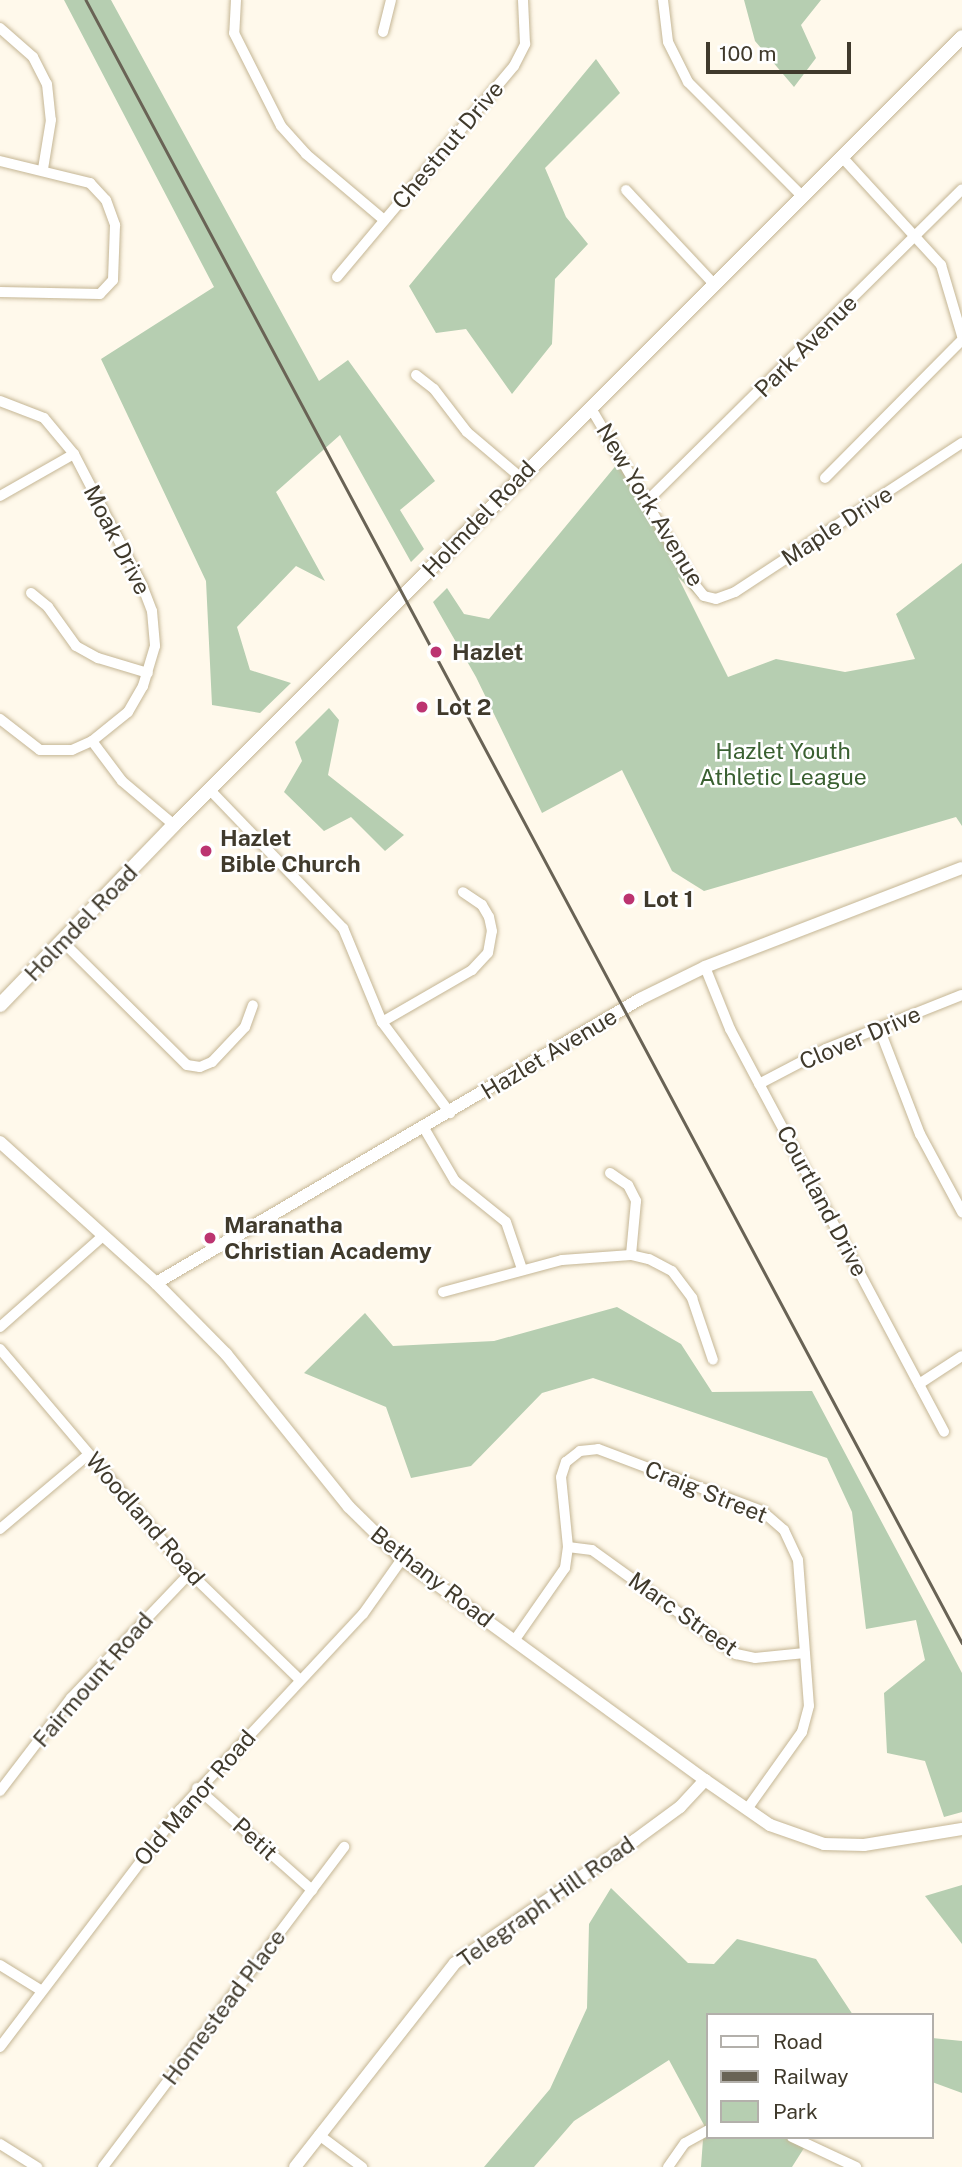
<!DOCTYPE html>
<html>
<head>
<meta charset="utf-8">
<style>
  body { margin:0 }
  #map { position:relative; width:962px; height:2167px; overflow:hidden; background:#fff9eb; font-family:"Public Sans",sans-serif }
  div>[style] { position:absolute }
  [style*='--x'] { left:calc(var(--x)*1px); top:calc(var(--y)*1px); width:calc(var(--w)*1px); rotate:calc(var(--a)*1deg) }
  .green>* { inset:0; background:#b6ceb1 }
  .roads { filter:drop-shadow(0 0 2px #c5b695) drop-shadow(0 0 2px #c5b695) }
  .minor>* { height:10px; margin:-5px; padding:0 5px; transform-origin:5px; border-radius:5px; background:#fff }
  .tertiary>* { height:12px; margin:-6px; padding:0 6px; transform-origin:6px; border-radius:6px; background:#fff }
  .secondary>* { height:14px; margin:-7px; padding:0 7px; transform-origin:7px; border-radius:7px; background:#fff }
  .rail>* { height:2.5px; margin:-1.25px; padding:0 1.25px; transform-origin:1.25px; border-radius:1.25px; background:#696355 }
  .dots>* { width:19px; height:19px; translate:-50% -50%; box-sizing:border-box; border:4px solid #fff; border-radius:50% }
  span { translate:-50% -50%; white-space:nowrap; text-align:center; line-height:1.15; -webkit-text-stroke:5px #fff; paint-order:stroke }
  .street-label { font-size:23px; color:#403a2c }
  .poi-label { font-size:23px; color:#403a2c; font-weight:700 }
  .left { translate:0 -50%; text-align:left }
  .park-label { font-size:23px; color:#3a6031 }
  .legend { position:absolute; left:706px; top:2013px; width:228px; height:126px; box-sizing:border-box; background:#fff; border:2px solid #b3b0ab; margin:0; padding:9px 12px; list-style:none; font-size:21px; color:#403a2c }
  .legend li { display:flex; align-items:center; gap:14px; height:35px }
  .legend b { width:35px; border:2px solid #b3b0ab }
  .scale { position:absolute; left:706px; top:42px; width:145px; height:32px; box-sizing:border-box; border:4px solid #403a2c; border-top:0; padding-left:9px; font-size:21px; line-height:24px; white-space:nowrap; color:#403a2c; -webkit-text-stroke:5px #fff; paint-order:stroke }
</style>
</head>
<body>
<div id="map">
  <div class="green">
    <div style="clip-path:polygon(64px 0,111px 0,319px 381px,348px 360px,435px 481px,400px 510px,424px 549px,411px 562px,340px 435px,276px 492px,325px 581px,296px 566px,237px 627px,250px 670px,291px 683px,260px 713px,212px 705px,206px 581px,101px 359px,214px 287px)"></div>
    <div style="clip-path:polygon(744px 0,821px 0,801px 25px,816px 58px,794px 87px,755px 41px)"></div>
    <div style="clip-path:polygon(596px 59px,620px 93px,545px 168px,566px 217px,588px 244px,555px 279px,552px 344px,512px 394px,466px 329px,436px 333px,409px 286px)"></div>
    <div style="clip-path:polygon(623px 457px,704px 603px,678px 577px,728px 677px,776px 659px,845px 672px,915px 659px,896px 614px,962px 563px,962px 826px,956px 817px,704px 891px,672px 871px,622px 770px,542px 813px,476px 677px,433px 602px,447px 588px,464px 614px,489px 619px)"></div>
    <div style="clip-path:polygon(329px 708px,339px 720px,328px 775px,404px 835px,385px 851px,351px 817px,324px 831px,284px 792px,302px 761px,295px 742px)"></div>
    <div style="clip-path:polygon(617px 1307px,681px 1344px,712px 1392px,812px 1391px,962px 1673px,962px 1812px,944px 1817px,925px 1761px,887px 1753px,884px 1693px,925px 1660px,916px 1620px,866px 1629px,852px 1512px,827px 1458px,593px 1378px,542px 1393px,471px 1466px,411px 1478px,386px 1407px,304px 1373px,365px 1313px,393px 1346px,494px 1341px)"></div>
    <div style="clip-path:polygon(962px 1885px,962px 1944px,925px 1896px)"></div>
    <div style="clip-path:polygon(611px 1888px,688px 1963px,714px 1964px,737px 1939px,816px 1959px,853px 2015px,708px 2015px,708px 2137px,811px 2137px,792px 2167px,701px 2167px,704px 2125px,669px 2060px,574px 2121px,534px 2167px,484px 2167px,550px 2089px,587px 2008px,589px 1924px)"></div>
    <div style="clip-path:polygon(932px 2038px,962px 2041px,962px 2093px,932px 2082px)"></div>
  </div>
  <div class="roads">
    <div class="minor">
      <div style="--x:236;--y:0;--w:33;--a:93"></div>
      <div style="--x:234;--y:33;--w:104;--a:63.2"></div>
      <div style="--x:281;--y:126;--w:38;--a:48"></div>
      <div style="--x:306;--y:154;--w:102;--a:40.2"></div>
      <div style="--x:663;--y:0;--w:42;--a:83.2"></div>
      <div style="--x:668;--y:42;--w:45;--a:63.4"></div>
      <div style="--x:688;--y:82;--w:161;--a:45"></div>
      <div style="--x:0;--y:28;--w:44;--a:41.3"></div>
      <div style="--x:33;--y:57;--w:30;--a:63"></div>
      <div style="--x:47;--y:84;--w:36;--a:84"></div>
      <div style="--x:51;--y:120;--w:50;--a:99.3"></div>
      <div style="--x:383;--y:32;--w:33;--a:-76"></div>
      <div style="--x:842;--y:157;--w:147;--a:47.5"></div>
      <div style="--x:941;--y:265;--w:74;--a:73.5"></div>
      <div style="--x:0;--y:161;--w:93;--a:13.7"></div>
      <div style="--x:90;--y:183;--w:23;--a:47"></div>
      <div style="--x:106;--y:200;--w:27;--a:70"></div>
      <div style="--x:115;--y:225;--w:55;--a:92.1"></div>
      <div style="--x:113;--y:280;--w:19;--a:133"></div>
      <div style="--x:100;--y:294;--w:100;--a:-178.9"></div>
      <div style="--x:626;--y:190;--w:129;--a:46.9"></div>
      <div style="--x:337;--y:277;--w:275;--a:-50"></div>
      <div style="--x:514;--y:66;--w:25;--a:-63"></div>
      <div style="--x:525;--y:44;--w:44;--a:-92.6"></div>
      <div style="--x:416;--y:375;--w:23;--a:38"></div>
      <div style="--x:434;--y:389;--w:54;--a:52.5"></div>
      <div style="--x:467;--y:432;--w:70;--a:40.3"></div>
      <div style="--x:0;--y:401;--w:47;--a:21.1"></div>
      <div style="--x:44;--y:418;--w:47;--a:50.2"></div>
      <div style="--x:74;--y:454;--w:148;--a:62.6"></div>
      <div style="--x:142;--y:585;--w:28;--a:69"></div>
      <div style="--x:152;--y:611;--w:35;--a:85"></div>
      <div style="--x:155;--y:646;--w:42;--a:106.7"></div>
      <div style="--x:143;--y:686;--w:30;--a:120"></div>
      <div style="--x:128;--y:712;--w:46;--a:141.1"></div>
      <div style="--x:92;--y:741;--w:22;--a:156"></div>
      <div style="--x:72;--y:750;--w:32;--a:180"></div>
      <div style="--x:40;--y:750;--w:51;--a:-142.2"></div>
      <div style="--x:592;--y:410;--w:203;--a:59.5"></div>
      <div style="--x:695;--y:585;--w:14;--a:51"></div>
      <div style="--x:704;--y:596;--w:12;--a:14"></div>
      <div style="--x:716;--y:599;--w:20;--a:-20"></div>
      <div style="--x:735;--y:592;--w:272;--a:-33.3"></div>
      <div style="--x:825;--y:478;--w:194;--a:-45.2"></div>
      <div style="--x:0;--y:496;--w:85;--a:-29.6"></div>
      <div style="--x:647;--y:501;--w:443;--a:-44.7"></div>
      <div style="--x:31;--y:593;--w:22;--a:39"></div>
      <div style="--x:48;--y:607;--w:48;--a:54.3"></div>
      <div style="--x:76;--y:646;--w:25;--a:29"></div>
      <div style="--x:98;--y:658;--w:52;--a:16.7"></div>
      <div style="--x:92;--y:741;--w:50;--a:53.1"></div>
      <div style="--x:122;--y:781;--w:68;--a:40.2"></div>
      <div style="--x:210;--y:790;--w:192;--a:46.1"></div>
      <div style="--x:343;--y:928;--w:102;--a:67.5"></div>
      <div style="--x:382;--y:1022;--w:114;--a:53.2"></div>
      <div style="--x:64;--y:943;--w:173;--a:44.8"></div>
      <div style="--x:187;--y:1065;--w:13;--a:9"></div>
      <div style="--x:200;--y:1067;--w:13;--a:-23"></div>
      <div style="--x:212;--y:1062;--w:48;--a:-46.7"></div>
      <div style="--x:245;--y:1027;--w:23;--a:-70"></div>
      <div style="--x:705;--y:967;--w:67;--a:68"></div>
      <div style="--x:730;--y:1029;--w:456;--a:62"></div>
      <div style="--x:382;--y:1022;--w:104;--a:-30"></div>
      <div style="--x:472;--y:970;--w:23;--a:-47"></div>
      <div style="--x:488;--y:953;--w:22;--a:-80"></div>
      <div style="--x:492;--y:931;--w:14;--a:-102"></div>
      <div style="--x:489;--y:917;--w:14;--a:-120"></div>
      <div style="--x:482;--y:905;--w:23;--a:-146"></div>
      <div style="--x:879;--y:1028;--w:114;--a:68.9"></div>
      <div style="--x:920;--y:1134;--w:89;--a:61.7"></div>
      <div style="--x:759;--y:1084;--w:76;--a:-27.6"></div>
      <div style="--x:826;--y:1049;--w:146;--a:-21.7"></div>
      <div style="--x:424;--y:1128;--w:61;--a:59.7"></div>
      <div style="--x:455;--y:1181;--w:65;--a:38.8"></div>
      <div style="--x:506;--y:1222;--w:50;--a:71.2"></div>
      <div style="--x:610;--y:1173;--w:22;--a:34"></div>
      <div style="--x:628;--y:1185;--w:18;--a:63"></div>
      <div style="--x:636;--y:1201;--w:54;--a:95.3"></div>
      <div style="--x:443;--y:1292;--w:123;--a:-15.1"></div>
      <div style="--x:562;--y:1260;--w:69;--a:-4.1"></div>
      <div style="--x:631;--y:1255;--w:18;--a:13"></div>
      <div style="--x:649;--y:1259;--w:26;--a:28"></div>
      <div style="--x:672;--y:1271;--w:34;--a:53"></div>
      <div style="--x:692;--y:1298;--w:65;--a:71.3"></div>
      <div style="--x:0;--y:1327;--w:137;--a:-41.5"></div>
      <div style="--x:0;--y:1349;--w:294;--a:49.7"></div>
      <div style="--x:190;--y:1573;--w:153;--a:44.2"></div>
      <div style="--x:919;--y:1384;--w:51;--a:-33.1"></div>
      <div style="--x:0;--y:1529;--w:116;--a:-40.1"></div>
      <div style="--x:568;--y:1547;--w:24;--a:7"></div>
      <div style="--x:592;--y:1550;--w:178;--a:35.8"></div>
      <div style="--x:736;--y:1654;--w:19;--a:12"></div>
      <div style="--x:755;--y:1658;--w:50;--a:-5.7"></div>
      <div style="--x:514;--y:1641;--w:89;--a:-55.1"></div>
      <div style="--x:565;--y:1568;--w:21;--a:-82"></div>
      <div style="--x:568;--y:1547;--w:70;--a:-95.7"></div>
      <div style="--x:561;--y:1477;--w:16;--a:-72"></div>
      <div style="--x:566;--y:1462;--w:18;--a:-38"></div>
      <div style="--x:580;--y:1451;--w:18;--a:-6"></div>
      <div style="--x:598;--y:1449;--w:175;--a:20.7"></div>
      <div style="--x:762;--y:1511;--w:29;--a:41"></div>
      <div style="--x:784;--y:1530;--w:33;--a:65"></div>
      <div style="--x:798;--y:1560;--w:146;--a:85.7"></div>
      <div style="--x:809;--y:1706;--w:27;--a:105"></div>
      <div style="--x:802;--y:1732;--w:95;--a:125.5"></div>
      <div style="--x:197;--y:1788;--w:154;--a:41.6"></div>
      <div style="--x:0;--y:1791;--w:117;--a:-52.6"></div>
      <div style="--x:71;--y:1698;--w:173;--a:-46.4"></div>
      <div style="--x:0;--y:1965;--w:49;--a:31.8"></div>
      <div style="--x:0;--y:2047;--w:298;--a:-52.8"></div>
      <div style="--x:180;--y:1810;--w:268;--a:-47"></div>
      <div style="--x:363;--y:1614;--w:67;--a:-54.7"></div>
      <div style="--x:319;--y:2135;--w:54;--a:36.7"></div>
      <div style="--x:792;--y:2137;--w:71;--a:25.1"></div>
      <div style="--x:0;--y:2144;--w:44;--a:31.9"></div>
      <div style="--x:103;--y:2167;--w:401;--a:-53"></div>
      <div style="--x:668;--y:2167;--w:29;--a:-55"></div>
      <div style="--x:685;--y:2143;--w:26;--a:-29"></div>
    </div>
    <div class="tertiary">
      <div style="--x:0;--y:1142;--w:210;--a:42.1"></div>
      <div style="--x:156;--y:1283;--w:100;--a:45.4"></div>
      <div style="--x:226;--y:1354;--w:196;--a:51.2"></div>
      <div style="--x:349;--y:1507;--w:74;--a:44.5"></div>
      <div style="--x:402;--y:1559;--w:375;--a:36.1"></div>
      <div style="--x:705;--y:1780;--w:79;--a:34.7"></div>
      <div style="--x:770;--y:1825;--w:57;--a:19.4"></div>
      <div style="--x:824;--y:1844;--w:40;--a:1.4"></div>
      <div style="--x:864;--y:1845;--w:99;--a:-9.3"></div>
      <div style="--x:156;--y:1283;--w:561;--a:-30.4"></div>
      <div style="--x:640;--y:999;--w:72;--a:-26.2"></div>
      <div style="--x:705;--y:967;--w:275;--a:-21.1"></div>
      <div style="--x:295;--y:2167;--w:259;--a:-51.9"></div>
      <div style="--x:455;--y:1963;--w:218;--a:-34.3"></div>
      <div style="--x:635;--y:1840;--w:56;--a:-36.3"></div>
      <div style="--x:680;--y:1807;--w:37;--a:-47"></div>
    </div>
    <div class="secondary">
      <div style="--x:0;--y:1005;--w:250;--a:-46"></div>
      <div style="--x:174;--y:825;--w:1114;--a:-45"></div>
    </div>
  </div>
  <div class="rail">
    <div style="--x:86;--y:0;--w:1862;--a:61.93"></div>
  </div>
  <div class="dots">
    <div style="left:436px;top:652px;background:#bc3471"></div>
    <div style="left:422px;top:707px;background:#bc3471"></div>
    <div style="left:206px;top:851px;background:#bc3471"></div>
    <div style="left:629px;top:899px;background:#bc3471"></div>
    <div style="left:210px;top:1238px;background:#bc3471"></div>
  </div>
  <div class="street-label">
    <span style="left:448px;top:145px;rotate:-50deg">Chestnut Drive</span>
    <span style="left:806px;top:346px;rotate:-45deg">Park Avenue</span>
    <span style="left:650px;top:505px;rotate:59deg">New York Avenue</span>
    <span style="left:479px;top:519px;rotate:-46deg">Holmdel Road</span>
    <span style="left:837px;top:526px;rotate:-33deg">Maple Drive</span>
    <span style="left:117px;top:540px;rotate:63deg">Moak Drive</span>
    <span style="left:81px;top:923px;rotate:-46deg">Holmdel Road</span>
    <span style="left:860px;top:1038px;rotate:-23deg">Clover Drive</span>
    <span style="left:549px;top:1054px;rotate:-31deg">Hazlet Avenue</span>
    <span style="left:822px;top:1201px;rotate:62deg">Courtland Drive</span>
    <span style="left:706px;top:1492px;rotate:22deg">Craig Street</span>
    <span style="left:145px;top:1519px;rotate:49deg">Woodland Road</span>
    <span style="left:432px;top:1577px;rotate:38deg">Bethany Road</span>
    <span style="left:683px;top:1614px;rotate:35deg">Marc Street</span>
    <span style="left:93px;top:1680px;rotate:-49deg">Fairmount Road</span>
    <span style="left:195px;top:1798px;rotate:-49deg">Old Manor Road</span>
    <span style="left:255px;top:1839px;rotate:42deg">Petit</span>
    <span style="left:546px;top:1902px;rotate:-35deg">Telegraph Hill Road</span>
    <span style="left:224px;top:2007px;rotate:-53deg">Homestead Place</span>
  </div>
  <div class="poi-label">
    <span class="left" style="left:452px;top:652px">Hazlet</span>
    <span class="left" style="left:436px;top:707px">Lot 2</span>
    <span class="left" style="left:220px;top:851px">Hazlet<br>Bible Church</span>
    <span class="left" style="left:643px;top:899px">Lot 1</span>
    <span class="left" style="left:224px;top:1238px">Maranatha<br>Christian Academy</span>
  </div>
  <div class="park-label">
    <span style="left:783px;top:764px">Hazlet Youth<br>Athletic League</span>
  </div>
  <ul class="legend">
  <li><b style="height:9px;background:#fff"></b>Road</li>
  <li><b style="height:9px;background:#696355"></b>Railway</li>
  <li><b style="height:19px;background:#b6ceb1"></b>Park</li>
  </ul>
  <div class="scale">100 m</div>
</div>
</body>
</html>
